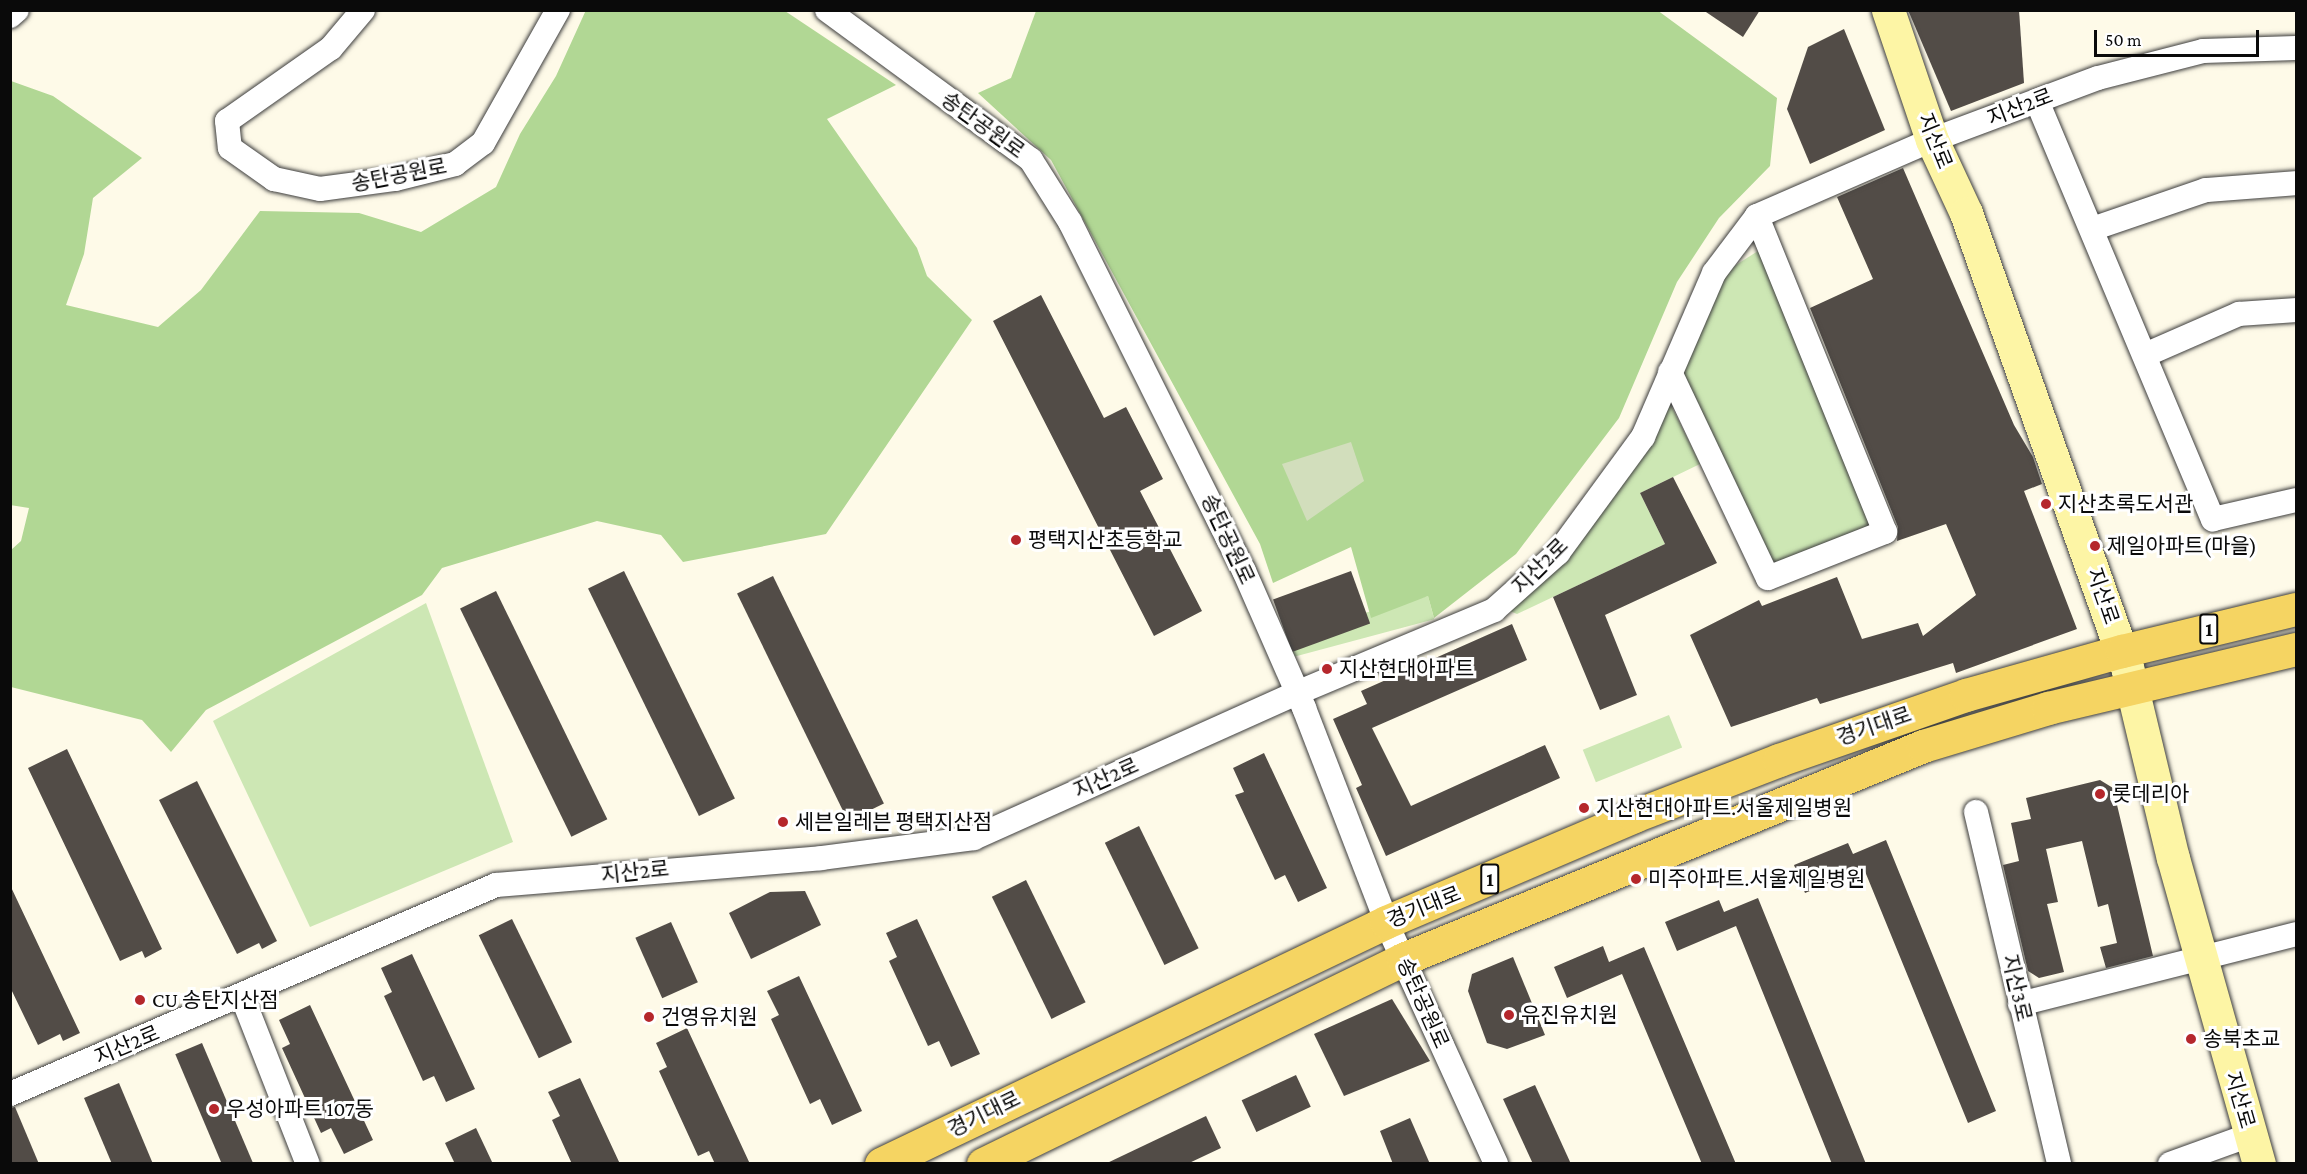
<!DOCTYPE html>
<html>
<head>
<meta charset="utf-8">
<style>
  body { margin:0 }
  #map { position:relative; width:2307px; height:1174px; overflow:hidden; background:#fefae8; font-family:"Crimson Pro","Noto Sans KR",serif }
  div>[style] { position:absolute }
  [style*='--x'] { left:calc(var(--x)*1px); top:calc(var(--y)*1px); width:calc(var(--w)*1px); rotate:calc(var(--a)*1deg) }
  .green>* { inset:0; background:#cde7b4; transform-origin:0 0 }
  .forest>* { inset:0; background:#b1d794 }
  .cemetery>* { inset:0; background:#d2debc }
  .building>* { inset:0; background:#524c47; transform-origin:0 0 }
  .roads { filter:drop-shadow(0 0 2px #3d3d3d) drop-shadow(0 0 2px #3d3d3d) }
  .minor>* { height:24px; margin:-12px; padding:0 12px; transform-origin:12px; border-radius:12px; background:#fff }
  .secondary>* { height:33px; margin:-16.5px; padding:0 16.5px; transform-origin:16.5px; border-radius:16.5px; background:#fdf5a5 }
  .primary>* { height:33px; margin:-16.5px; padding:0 16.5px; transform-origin:16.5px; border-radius:16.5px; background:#f5d462 }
  .dots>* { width:16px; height:16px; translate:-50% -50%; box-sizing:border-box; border:3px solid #fff; border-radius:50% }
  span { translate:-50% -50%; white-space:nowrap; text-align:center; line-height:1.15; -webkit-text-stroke:6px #fff; paint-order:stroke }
  .shield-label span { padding:2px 4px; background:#fff; border:2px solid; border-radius:4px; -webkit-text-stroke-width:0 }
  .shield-label { font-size:20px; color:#0a0a0a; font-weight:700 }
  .street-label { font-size:21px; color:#0a0a0a }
  .poi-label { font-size:21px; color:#0a0a0a }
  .left { translate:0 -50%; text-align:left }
  .frame { position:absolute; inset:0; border:12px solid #0a0a0a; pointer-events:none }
  .scale { position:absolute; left:2094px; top:30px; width:165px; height:27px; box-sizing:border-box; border:3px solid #0a0a0a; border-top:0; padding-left:8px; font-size:18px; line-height:21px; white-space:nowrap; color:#0a0a0a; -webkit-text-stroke:4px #fff; paint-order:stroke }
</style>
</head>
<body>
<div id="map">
  <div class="green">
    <div style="clip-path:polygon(1758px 251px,1773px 271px,1873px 525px,1770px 566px,1678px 365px,1728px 270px)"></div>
    <div style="clip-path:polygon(1664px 391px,1700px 464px,1640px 493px,1665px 544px,1517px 614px,1510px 611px)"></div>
    <div style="left:1428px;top:596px;width:24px;height:146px;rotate:75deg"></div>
    <div style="clip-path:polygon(426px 603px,513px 842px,310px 927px,213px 721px)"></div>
    <div style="left:1669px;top:715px;width:35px;height:93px;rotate:68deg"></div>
  </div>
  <div class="forest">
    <div style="clip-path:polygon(586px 10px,785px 11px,896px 85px,827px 119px,917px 248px,927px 276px,972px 320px,826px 534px,683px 562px,661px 535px,597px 521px,442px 568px,422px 595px,206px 710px,171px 752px,142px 720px,11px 687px,11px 550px,21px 541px,29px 508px,10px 505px,11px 81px,53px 96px,142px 158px,93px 198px,84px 254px,66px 305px,158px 327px,201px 290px,260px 211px,359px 213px,421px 232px,496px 187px,520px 134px,556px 76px)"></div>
    <div style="clip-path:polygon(1657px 10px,1777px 98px,1770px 166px,1719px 218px,1677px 282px,1619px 418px,1516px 554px,1434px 618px,1428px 596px,1371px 618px,1351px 547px,1273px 583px,1260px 544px,1051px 160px,978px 93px,1011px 78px,1036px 11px)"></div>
  </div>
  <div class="cemetery">
    <div style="clip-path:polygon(1351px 442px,1364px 481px,1307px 521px,1282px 464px)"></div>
  </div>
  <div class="building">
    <div style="clip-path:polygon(1703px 10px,1760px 10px,1743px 37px)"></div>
    <div style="clip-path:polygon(1908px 10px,2019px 10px,2024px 83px,1951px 111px)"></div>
    <div style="clip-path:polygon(1844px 29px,1885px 130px,1810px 164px,1787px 109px,1808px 47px)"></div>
    <div style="clip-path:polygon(1903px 168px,2014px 425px,2033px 457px,2042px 484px,2024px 491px,2077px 629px,1956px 673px,1953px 663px,1820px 704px,1817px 698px,1731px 727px,1690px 635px,1759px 600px,1762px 606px,1837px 577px,1862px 639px,1918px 623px,1923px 636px,1976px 595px,1946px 524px,1897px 541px,1898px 527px,1810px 308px,1873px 279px,1837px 197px)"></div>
    <div style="clip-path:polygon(1041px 295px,1104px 418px,1126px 407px,1163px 479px,1140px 491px,1202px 611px,1154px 636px,993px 321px)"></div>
    <div style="clip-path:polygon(1673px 477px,1717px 563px,1605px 615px,1637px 695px,1600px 710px,1553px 597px,1665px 544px,1640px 493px)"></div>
    <div style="left:624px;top:571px;width:253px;height:40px;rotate:64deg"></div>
    <div style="left:1351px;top:571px;width:56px;height:83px;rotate:70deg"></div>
    <div style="left:773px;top:576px;width:253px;height:40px;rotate:64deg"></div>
    <div style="left:496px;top:591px;width:254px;height:40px;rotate:64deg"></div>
    <div style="clip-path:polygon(1512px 624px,1527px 660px,1372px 728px,1411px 806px,1545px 745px,1560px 778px,1386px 856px,1356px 788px,1362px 785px,1333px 719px,1367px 704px,1361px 691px)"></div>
    <div style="clip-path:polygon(67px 749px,162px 949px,145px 958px,142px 951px,120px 961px,28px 768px)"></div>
    <div style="clip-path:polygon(1264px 753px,1327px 888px,1298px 902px,1285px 875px,1275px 880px,1235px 795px,1244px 792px,1233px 768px)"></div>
    <div style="clip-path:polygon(2100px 780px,2113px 788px,2153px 956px,2106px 968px,2100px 947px,2117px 943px,2108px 904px,2098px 907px,2082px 841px,2046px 849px,2058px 902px,2047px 904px,2064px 972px,2039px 978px,2028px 971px,2003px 865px,2019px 861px,2011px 823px,2031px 819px,2026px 798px)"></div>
    <div style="clip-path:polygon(197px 781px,277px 941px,262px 949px,259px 943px,237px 954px,159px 800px)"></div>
    <div style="left:1139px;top:826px;width:136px;height:38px;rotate:64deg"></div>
    <div style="clip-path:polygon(1886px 840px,1996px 1111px,1968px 1123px,1864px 869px,1805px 893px,1794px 865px,1848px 843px,1853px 854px)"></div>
    <div style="left:1026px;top:880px;width:136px;height:38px;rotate:64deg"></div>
    <div style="clip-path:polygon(10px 885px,80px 1033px,63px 1041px,60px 1034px,38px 1045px,10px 987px)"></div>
    <div style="clip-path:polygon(805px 891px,821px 925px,751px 959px,729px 913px,770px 892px)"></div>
    <div style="clip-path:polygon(1758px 898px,1866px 1164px,1832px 1164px,1736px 926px,1677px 951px,1665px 922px,1719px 900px,1724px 912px)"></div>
    <div style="left:512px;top:919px;width:137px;height:37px;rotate:64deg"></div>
    <div style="clip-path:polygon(917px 919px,980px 1054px,951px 1067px,939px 1041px,928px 1046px,889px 961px,897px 957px,886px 933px)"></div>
    <div style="left:671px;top:922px;width:66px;height:39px;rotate:66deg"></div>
    <div style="clip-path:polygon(1603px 946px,1609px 962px,1644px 947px,1736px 1164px,1702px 1164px,1622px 974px,1567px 998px,1554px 967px)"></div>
    <div style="clip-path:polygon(412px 954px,475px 1089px,446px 1102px,434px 1076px,423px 1081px,384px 996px,392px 992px,381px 968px)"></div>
    <div style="clip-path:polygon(1513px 957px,1545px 1035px,1507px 1049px,1487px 1043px,1468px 991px,1472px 974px)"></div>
    <div style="clip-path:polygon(799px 976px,862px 1111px,832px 1125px,820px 1099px,810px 1104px,771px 1019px,779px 1015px,767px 991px)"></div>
    <div style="clip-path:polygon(1392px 999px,1430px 1061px,1344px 1096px,1314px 1034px)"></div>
    <div style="clip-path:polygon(310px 1005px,373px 1140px,344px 1154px,331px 1128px,321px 1133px,282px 1048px,290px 1044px,279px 1020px)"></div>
    <div style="clip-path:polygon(687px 1028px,750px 1164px,715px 1164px,709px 1151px,698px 1156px,659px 1071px,667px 1067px,656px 1043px)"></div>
    <div style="left:202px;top:1043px;width:131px;height:29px;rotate:67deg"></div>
    <div style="left:1296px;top:1075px;width:35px;height:60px;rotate:65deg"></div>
    <div style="clip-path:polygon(580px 1078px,620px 1164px,572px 1164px,552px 1120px,560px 1116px,548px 1092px)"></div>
    <div style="clip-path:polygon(119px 1083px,153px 1164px,112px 1164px,84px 1098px)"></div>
    <div style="clip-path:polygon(1535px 1085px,1571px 1164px,1533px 1164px,1503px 1099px)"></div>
    <div style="clip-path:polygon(15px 1107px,39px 1164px,10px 1164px,10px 1108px)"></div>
    <div style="clip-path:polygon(1206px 1116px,1221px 1148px,1187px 1164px,1105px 1164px)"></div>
    <div style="clip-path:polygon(1410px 1118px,1430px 1164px,1393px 1164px,1380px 1131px)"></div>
    <div style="clip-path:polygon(476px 1128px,493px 1164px,455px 1164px,445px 1143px)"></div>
  </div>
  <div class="roads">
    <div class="minor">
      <div style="--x:363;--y:10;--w:50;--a:130.1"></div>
      <div style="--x:331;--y:48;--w:127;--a:144.9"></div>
      <div style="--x:227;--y:121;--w:27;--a:84"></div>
      <div style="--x:230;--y:148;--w:54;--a:35.2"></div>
      <div style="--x:274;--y:179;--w:47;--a:12.3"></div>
      <div style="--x:320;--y:189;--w:76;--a:-7.6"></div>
      <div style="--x:395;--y:179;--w:62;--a:-14"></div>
      <div style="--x:455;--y:164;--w:35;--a:-37"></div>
      <div style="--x:483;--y:143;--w:153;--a:-60.6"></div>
      <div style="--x:827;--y:10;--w:253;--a:36.3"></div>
      <div style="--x:1031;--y:160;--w:73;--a:57.8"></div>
      <div style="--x:1070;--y:222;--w:390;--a:63.5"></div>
      <div style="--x:1244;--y:571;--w:150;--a:66.3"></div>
      <div style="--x:1304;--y:708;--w:239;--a:68.9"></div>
      <div style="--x:1390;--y:931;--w:256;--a:65.5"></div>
      <div style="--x:10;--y:16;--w:9;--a:-41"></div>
      <div style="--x:2037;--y:101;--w:454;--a:67.2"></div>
      <div style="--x:2213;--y:519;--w:85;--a:-12.9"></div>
      <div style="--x:2092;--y:229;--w:120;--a:-18.9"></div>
      <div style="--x:2206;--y:190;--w:90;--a:-4.4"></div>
      <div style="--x:2145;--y:355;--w:103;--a:-23.6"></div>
      <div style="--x:2239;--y:314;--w:57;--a:-4"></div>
      <div style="--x:1670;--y:372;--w:228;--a:64.6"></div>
      <div style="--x:1768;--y:578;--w:126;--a:-21.5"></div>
      <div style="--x:1885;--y:532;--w:341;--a:-112.1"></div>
      <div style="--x:1976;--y:812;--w:362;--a:76.7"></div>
      <div style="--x:242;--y:996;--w:180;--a:68.6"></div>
      <div style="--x:2020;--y:1004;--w:285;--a:-14.2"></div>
      <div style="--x:10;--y:1094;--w:529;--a:-23.27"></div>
      <div style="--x:496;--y:885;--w:326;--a:-4.7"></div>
      <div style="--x:821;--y:858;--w:154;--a:-7.4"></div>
      <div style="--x:974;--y:838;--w:354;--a:-24.2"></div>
      <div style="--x:1297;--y:693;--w:214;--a:-22.8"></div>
      <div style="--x:1494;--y:610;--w:86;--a:-41.7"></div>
      <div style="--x:1558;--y:553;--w:144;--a:-53.8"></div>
      <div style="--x:1643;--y:437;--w:179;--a:-66.6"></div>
      <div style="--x:1714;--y:273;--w:71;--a:-53"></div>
      <div style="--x:1757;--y:216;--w:191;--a:-23.5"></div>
      <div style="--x:1932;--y:140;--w:177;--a:-20.5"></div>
      <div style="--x:2098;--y:78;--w:108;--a:-14.4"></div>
      <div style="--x:2203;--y:51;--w:93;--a:-1.8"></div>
      <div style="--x:2170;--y:1164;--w:85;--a:-19.9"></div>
    </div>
    <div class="secondary">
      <div style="--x:1888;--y:10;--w:137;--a:71.3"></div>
      <div style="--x:1932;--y:140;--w:81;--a:65"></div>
      <div style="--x:1966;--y:213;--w:482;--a:70.5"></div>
      <div style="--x:2127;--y:667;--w:196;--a:76.5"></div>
      <div style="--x:2173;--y:858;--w:318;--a:74.3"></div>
    </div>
    <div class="primary">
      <div style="--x:881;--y:1164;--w:560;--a:-25.6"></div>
      <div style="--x:1386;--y:922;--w:270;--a:-23.1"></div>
      <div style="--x:1634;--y:816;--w:155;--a:-21.1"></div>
      <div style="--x:1779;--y:760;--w:198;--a:-19.2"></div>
      <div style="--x:1966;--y:695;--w:162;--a:-15.8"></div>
      <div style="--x:2122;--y:651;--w:179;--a:-13.6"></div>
      <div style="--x:983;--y:1164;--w:467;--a:-26"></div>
      <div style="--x:1403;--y:959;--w:562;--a:-22.27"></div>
      <div style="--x:1923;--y:746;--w:131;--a:-16.9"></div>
      <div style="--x:2048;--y:708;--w:255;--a:-13.4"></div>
    </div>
  </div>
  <div class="dots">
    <div style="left:2046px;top:504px;background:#b5272c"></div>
    <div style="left:1016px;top:540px;background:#b5272c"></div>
    <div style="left:2095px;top:546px;background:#b5272c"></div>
    <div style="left:1327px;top:669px;background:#b5272c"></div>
    <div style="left:2100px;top:794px;background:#b5272c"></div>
    <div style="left:1584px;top:808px;background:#b5272c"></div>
    <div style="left:783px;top:822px;background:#b5272c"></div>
    <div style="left:1636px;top:879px;background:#b5272c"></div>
    <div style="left:140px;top:1000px;background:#b5272c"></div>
    <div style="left:1509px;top:1015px;background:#b5272c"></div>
    <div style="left:649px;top:1017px;background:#b5272c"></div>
    <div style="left:2191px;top:1039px;background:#b5272c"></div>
    <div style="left:214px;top:1109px;background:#b5272c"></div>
  </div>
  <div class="shield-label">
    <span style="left:2209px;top:629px">1</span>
    <span style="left:1490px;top:879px">1</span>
  </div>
  <div class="street-label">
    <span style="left:2020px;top:107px;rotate:-21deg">지산2로</span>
    <span style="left:983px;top:125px;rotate:36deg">송탄공원로</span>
    <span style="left:1935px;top:141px;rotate:68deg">지산로</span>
    <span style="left:399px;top:175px;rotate:-11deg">송탄공원로</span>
    <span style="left:1228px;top:539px;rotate:65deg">송탄공원로</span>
    <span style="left:1540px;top:566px;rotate:-45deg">지산2로</span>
    <span style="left:2103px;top:596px;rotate:71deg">지산로</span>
    <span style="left:1874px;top:726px;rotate:-19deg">경기대로</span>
    <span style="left:1106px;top:778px;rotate:-24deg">지산2로</span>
    <span style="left:635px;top:872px;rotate:-6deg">지산2로</span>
    <span style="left:1424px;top:907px;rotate:-22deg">경기대로</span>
    <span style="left:2017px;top:988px;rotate:77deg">지산3로</span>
    <span style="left:1423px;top:1003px;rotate:66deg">송탄공원로</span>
    <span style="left:127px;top:1045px;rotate:-23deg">지산2로</span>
    <span style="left:2240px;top:1100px;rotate:74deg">지산로</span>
    <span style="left:984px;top:1114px;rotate:-26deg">경기대로</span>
  </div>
  <div class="poi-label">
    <span class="left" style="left:2058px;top:504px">지산초록도서관</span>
    <span class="left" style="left:1028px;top:540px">평택지산초등학교</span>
    <span class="left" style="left:2107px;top:546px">제일아파트(마을)</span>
    <span class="left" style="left:1339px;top:669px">지산현대아파트</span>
    <span class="left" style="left:2112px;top:794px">롯데리아</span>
    <span class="left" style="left:1596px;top:808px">지산현대아파트.서울제일병원</span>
    <span class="left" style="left:795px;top:822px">세븐일레븐 평택지산점</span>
    <span class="left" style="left:1648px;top:879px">미주아파트.서울제일병원</span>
    <span class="left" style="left:152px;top:1000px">CU 송탄지산점</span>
    <span class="left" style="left:1521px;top:1015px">유진유치원</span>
    <span class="left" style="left:661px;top:1017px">건영유치원</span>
    <span class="left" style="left:2203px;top:1039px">송북초교</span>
    <span class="left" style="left:226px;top:1109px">우성아파트 107동</span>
  </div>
  <div class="frame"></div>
  <div class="scale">50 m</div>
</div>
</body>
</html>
